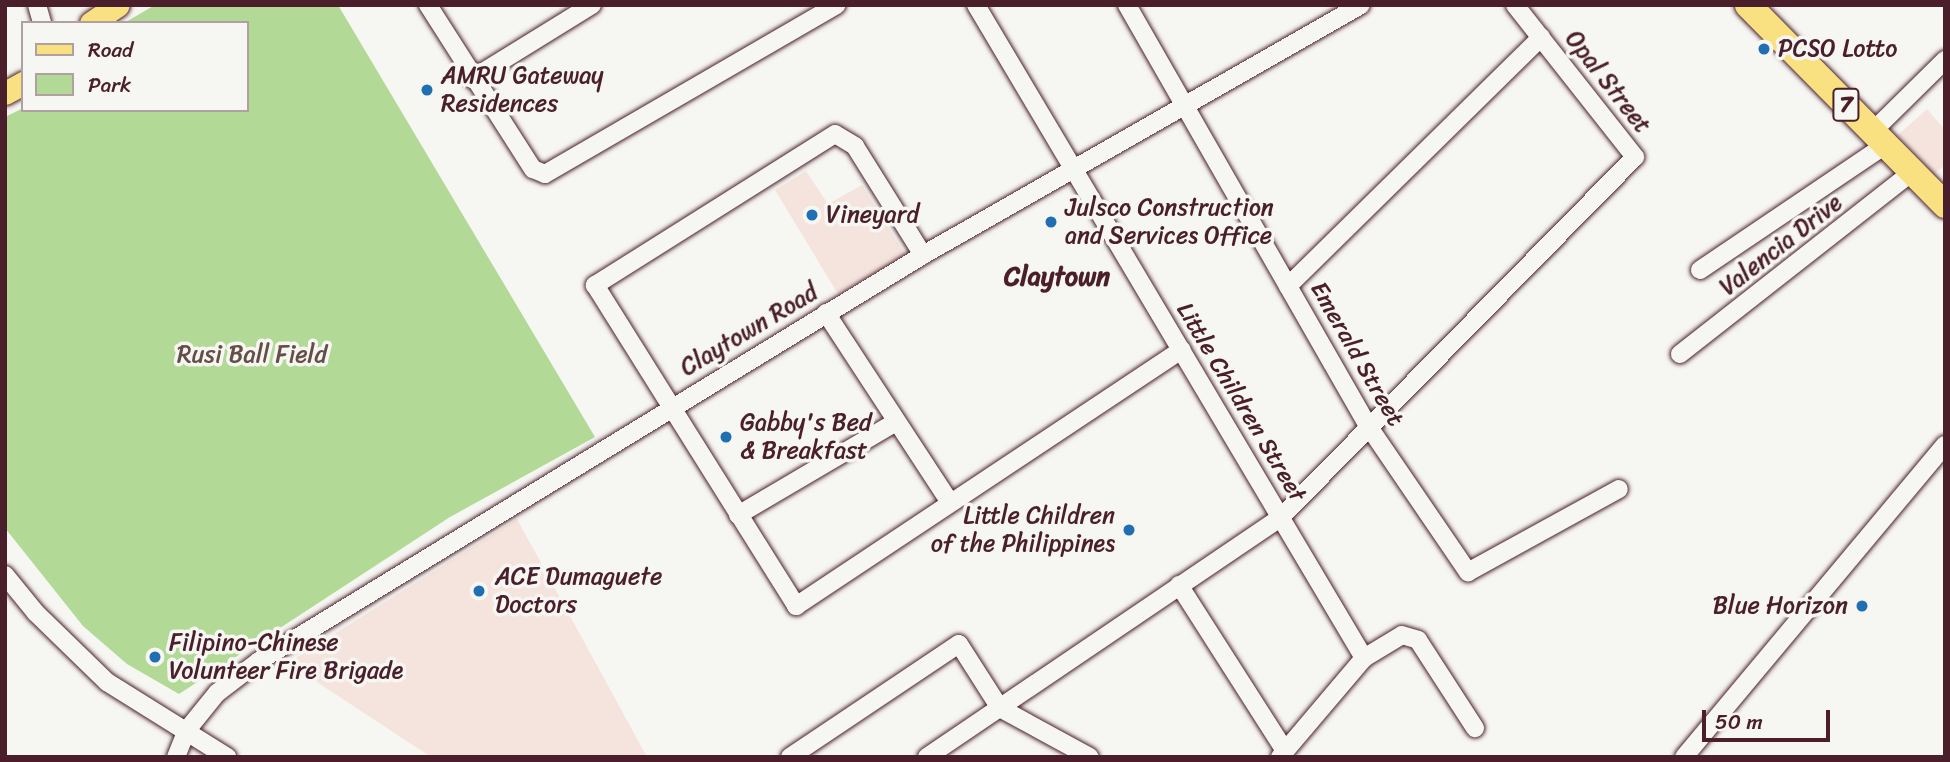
<!DOCTYPE html>
<html>
<head>
<meta charset="utf-8">
<style>
  body { margin:0 }
  #map { position:relative; width:1950px; height:762px; overflow:hidden; background:#f6f6f2; font-family:Sriracha,sans-serif }
  div>[style] { position:absolute }
  [style*='--x'] { left:calc(var(--x)*1px); top:calc(var(--y)*1px); width:calc(var(--w)*1px); rotate:calc(var(--a)*1deg) }
  .built>* { inset:0; background:#f5e4dd }
  .green>* { inset:0; background:#b2da96 }
  .roads { filter:drop-shadow(0 0 2px #4a1f2b) drop-shadow(0 0 2px #4a1f2b) }
  .minor>* { height:18px; margin:-9px; padding:0 9px; transform-origin:9px; border-radius:9px; background:#f6f6f2 }
  .major>* { height:23px; margin:-11.5px; padding:0 11.5px; transform-origin:11.5px; border-radius:11.5px; background:#f9e181 }
  .highway>* { height:26px; margin:-13px; padding:0 13px; transform-origin:13px; border-radius:13px; background:#f9e181 }
  .dots>* { width:19px; height:19px; translate:-50% -50%; box-sizing:border-box; border:4px solid #f6f6f2; border-radius:50% }
  span { translate:-50% -50%; white-space:nowrap; text-align:center; line-height:1.15; -webkit-text-stroke:7px #f6f6f2; paint-order:stroke }
  .shield-label span { padding:2px 5px; background:#f6f6f2; border:2px solid; border-radius:5px; -webkit-text-stroke-width:0 }
  .shield-label { font-size:23px; color:#4a1f2b; font-weight:700 }
  .poi-label { font-size:24px; color:#4a1f2b }
  .left { translate:0 -50%; text-align:left }
  .right { translate:-100% -50%; text-align:right }
  .street-label { font-size:24px; color:#4a1f2b }
  .park-label { font-size:24px; color:#644e46 }
  .neighbourhood-label { font-size:26px; color:#4a1f2b; font-weight:700 }
  .frame { position:absolute; inset:0; border:7px solid #4a1f2b; pointer-events:none }
  .legend { position:absolute; left:21px; top:21px; width:228px; height:91px; box-sizing:border-box; background:#f6f6f2; border:2px solid #b1a0a2; margin:0; padding:9px 12px; list-style:none; font-size:21px; color:#4a1f2b }
  .legend li { display:flex; align-items:center; gap:14px; height:35px }
  .legend b { width:35px; border:2px solid #b1a0a2 }
  .scale { position:absolute; left:1702px; top:710px; width:128px; height:32px; box-sizing:border-box; border:4px solid #4a1f2b; border-top:0; padding-left:9px; font-size:21px; line-height:24px; white-space:nowrap; color:#4a1f2b; -webkit-text-stroke:5px #f6f6f2; paint-order:stroke }
</style>
</head>
<body>
<div id="map">
  <div class="built">
    <div style="clip-path:polygon(1927px 109px,1945px 130px,1945px 165px,1934px 174px,1898px 135px)"></div>
    <div style="clip-path:polygon(806px 171px,828px 204px,862px 185px,906px 256px,838px 294px,775px 190px)"></div>
    <div style="clip-path:polygon(517px 519px,647px 757px,431px 757px,288px 663px)"></div>
  </div>
  <div class="green">
    <div style="clip-path:polygon(155px 5px,338px 5px,595px 437px,450px 517px,179px 694px,127px 664px,83px 626px,5px 528px,5px 117px,23px 108px,247px 110px,247px 23px,124px 23px)"></div>
  </div>
  <div class="roads">
    <div class="minor">
      <div style="--x:37;--y:5;--w:19;--a:74"></div>
      <div style="--x:428;--y:5;--w:195;--a:57.4"></div>
      <div style="--x:533;--y:169;--w:13;--a:23"></div>
      <div style="--x:545;--y:174;--w:337;--a:-30.1"></div>
      <div style="--x:976;--y:5;--w:760;--a:59.28"></div>
      <div style="--x:1127;--y:5;--w:486;--a:60.2"></div>
      <div style="--x:1369;--y:427;--w:176;--a:55.7"></div>
      <div style="--x:1468;--y:572;--w:172;--a:-28.8"></div>
      <div style="--x:472;--y:79;--w:141;--a:-31.7"></div>
      <div style="--x:1872;--y:132;--w:103;--a:-44.6"></div>
      <div style="--x:923;--y:255;--w:128;--a:-122"></div>
      <div style="--x:855;--y:146;--w:23;--a:-149"></div>
      <div style="--x:835;--y:134;--w:284;--a:147.8"></div>
      <div style="--x:595;--y:285;--w:379;--a:57.9"></div>
      <div style="--x:796;--y:606;--w:463;--a:-33.6"></div>
      <div style="--x:1700;--y:270;--w:223;--a:-34"></div>
      <div style="--x:1288;--y:286;--w:355;--a:-44.5"></div>
      <div style="--x:826;--y:313;--w:225;--a:56.8"></div>
      <div style="--x:1680;--y:354;--w:295;--a:-38.1"></div>
      <div style="--x:738;--y:515;--w:183;--a:-30.5"></div>
      <div style="--x:5;--y:575;--w:49;--a:50.8"></div>
      <div style="--x:36;--y:613;--w:99;--a:44.2"></div>
      <div style="--x:107;--y:682;--w:142;--a:32"></div>
      <div style="--x:1179;--y:585;--w:197;--a:57.4"></div>
      <div style="--x:176;--y:757;--w:29;--a:-68"></div>
      <div style="--x:187;--y:730;--w:48;--a:-51"></div>
      <div style="--x:217;--y:693;--w:53;--a:-37.3"></div>
      <div style="--x:259;--y:661;--w:778;--a:-31.44"></div>
      <div style="--x:923;--y:255;--w:504;--a:-29.72"></div>
      <div style="--x:790;--y:757;--w:203;--a:-33.8"></div>
      <div style="--x:959;--y:644;--w:76;--a:57.4"></div>
      <div style="--x:1000;--y:708;--w:102;--a:28.6"></div>
      <div style="--x:927;--y:757;--w:428;--a:-34.1"></div>
      <div style="--x:1281;--y:517;--w:505;--a:-45.48"></div>
      <div style="--x:1635;--y:157;--w:194;--a:-128.3"></div>
      <div style="--x:1280;--y:757;--w:130;--a:-49.7"></div>
      <div style="--x:1364;--y:658;--w:44;--a:-31.2"></div>
      <div style="--x:1402;--y:635;--w:17;--a:17"></div>
      <div style="--x:1418;--y:640;--w:105;--a:57.1"></div>
      <div style="--x:1684;--y:757;--w:407;--a:-50.1"></div>
    </div>
    <div class="major">
      <div style="--x:91;--y:23;--w:32;--a:-34"></div>
      <div style="--x:5;--y:93;--w:21;--a:-29"></div>
    </div>
    <div class="highway">
      <div style="--x:1748;--y:5;--w:281;--a:45.4"></div>
    </div>
  </div>
  <div class="dots">
    <div style="left:1764px;top:49px;background:#1f6fb2"></div>
    <div style="left:427px;top:90px;background:#1f6fb2"></div>
    <div style="left:812px;top:215px;background:#1f6fb2"></div>
    <div style="left:1051px;top:222px;background:#1f6fb2"></div>
    <div style="left:726px;top:437px;background:#1f6fb2"></div>
    <div style="left:1129px;top:530px;background:#1f6fb2"></div>
    <div style="left:479px;top:591px;background:#1f6fb2"></div>
    <div style="left:1862px;top:606px;background:#1f6fb2"></div>
    <div style="left:155px;top:657px;background:#1f6fb2"></div>
  </div>
  <div class="shield-label">
    <span style="left:1846px;top:105px">7</span>
  </div>
  <div class="poi-label">
    <span class="left" style="left:1778px;top:49px">PCSO Lotto</span>
    <span class="left" style="left:441px;top:90px">AMRU Gateway<br>Residences</span>
    <span class="left" style="left:1065px;top:222px">Julsco Construction<br>and Services Office</span>
    <span class="left" style="left:826px;top:215px">Vineyard</span>
    <span class="left" style="left:740px;top:437px">Gabby's Bed<br>&amp; Breakfast</span>
    <span class="right" style="left:1115px;top:530px">Little Children<br>of the Philippines</span>
    <span class="left" style="left:495px;top:591px">ACE Dumaguete<br>Doctors</span>
    <span class="right" style="left:1848px;top:606px">Blue Horizon</span>
    <span class="left" style="left:169px;top:657px">Filipino-Chinese<br>Volunteer Fire Brigade</span>
  </div>
  <div class="street-label">
    <span style="left:1608px;top:82px;rotate:52deg">Opal Street</span>
    <span style="left:1781px;top:245px;rotate:-38deg">Valencia Drive</span>
    <span style="left:749px;top:330px;rotate:-31deg">Claytown Road</span>
    <span style="left:1357px;top:354px;rotate:60deg">Emerald Street</span>
    <span style="left:1241px;top:402px;rotate:59deg">Little Children Street</span>
  </div>
  <div class="park-label">
    <span style="left:252px;top:355px">Rusi Ball Field</span>
  </div>
  <div class="neighbourhood-label">
    <span style="left:1057px;top:277px">Claytown</span>
  </div>
  <div class="frame"></div>
  <ul class="legend">
  <li><b style="height:9px;background:#f9e181"></b>Road</li>
  <li><b style="height:19px;background:#b2da96"></b>Park</li>
  </ul>
  <div class="scale">50 m</div>
</div>
</body>
</html>
